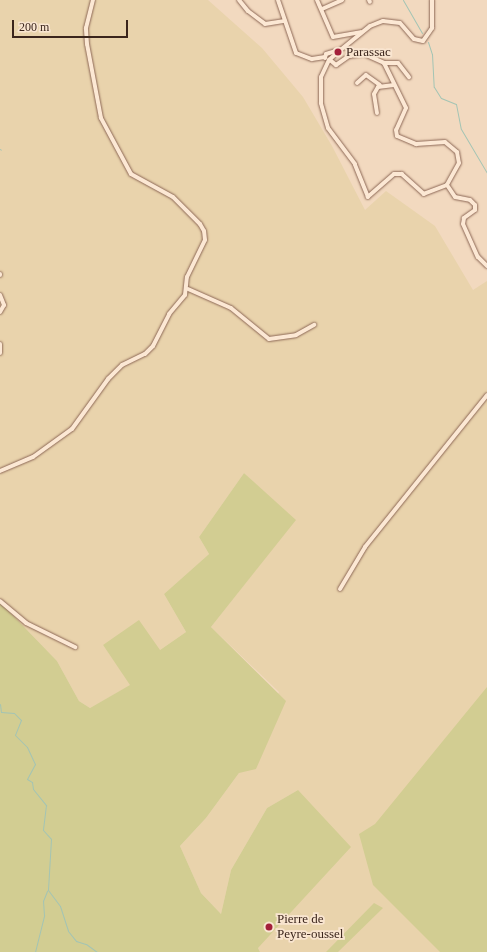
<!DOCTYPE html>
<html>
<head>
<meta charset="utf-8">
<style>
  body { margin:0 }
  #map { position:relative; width:487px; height:952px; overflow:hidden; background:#f2d9bf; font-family:Georgia,serif }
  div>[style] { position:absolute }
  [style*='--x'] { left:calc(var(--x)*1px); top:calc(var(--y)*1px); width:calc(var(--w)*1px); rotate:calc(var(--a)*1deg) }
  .farmland>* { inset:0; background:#e9d3ac }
  .green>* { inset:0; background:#d2cd92 }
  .stream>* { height:1px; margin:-0.5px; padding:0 0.5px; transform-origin:0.5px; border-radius:0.5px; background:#a3c4b4 }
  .roads { filter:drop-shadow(0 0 1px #8d6856) drop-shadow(0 0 1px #8d6856) }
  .minor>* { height:4px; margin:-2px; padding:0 2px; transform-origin:2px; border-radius:2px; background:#fce8d4 }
  .dots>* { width:11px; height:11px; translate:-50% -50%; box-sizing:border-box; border:2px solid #f9e5d0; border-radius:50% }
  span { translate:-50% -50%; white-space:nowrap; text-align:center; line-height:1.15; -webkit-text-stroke:3.5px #f9e5d0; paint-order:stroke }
  .poi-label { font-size:13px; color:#3b251c }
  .left { translate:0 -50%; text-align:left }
  .scale { position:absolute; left:12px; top:20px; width:116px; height:18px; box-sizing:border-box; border:2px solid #3b251c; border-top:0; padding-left:5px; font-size:12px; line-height:14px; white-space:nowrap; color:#3b251c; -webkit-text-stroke:3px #f9e5d0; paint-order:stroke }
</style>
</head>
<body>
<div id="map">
  <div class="farmland">
    <div style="clip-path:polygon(0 0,208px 0,262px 48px,303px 97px,332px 146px,365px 210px,386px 191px,435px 226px,473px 290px,487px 281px,487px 952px,260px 952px,258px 948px,298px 790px,267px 808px,231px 870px,221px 914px,201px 893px,180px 846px,206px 818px,239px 773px,279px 692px,211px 627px,295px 520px,244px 473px,199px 537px,209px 554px,164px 594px,186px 632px,160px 650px,103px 645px,131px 685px,90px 708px,79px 701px,57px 661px,0 602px)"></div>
  </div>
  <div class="green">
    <div style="clip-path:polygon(244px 473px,296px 520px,211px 627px,286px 701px,256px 769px,239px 773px,206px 818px,180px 846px,201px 893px,221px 914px,231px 870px,267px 808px,298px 790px,351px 847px,258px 948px,260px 952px,0 952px,0 602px,57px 661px,79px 701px,90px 708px,130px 685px,103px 645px,139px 620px,160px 650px,186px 632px,164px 594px,209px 554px,199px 537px)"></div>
    <div style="clip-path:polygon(487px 687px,487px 952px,440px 952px,373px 885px,359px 834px,375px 824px)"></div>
    <div style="clip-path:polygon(374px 903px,383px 908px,338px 952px,326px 952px)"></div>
  </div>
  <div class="stream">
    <div style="--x:403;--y:0;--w:38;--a:60"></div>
    <div style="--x:428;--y:42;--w:13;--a:72"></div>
    <div style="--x:432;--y:54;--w:33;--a:87"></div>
    <div style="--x:434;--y:87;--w:13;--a:58"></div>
    <div style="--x:441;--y:98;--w:16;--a:22"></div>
    <div style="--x:456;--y:104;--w:25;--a:79"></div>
    <div style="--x:461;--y:129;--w:51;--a:59.4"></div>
    <div style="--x:0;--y:149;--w:1;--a:45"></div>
    <div style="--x:0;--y:704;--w:8;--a:83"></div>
    <div style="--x:1;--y:712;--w:13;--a:4"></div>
    <div style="--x:14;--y:713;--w:10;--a:45"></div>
    <div style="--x:21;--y:720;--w:16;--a:112"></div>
    <div style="--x:15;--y:735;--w:17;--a:45"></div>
    <div style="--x:27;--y:747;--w:19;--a:65"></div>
    <div style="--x:35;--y:764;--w:17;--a:118"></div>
    <div style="--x:27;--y:779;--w:6;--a:31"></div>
    <div style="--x:32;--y:782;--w:7;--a:82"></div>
    <div style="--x:33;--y:789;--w:21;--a:51"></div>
    <div style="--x:46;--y:805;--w:25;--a:97"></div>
    <div style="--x:43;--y:830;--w:12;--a:48"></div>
    <div style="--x:51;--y:839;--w:51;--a:93.4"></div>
    <div style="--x:48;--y:890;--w:20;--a:53"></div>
    <div style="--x:60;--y:906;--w:26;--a:72"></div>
    <div style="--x:68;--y:931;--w:13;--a:51"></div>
    <div style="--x:76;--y:941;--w:10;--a:17"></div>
    <div style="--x:86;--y:944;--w:14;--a:36"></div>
    <div style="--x:35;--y:952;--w:38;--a:-76"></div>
    <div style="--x:44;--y:915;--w:14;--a:-94"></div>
    <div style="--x:43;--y:901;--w:11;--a:-68"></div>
  </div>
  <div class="roads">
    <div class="minor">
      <div style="--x:239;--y:0;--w:14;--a:51"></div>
      <div style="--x:248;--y:11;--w:21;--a:37"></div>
      <div style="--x:265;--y:24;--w:20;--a:-9"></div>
      <div style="--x:278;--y:0;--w:56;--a:71.2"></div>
      <div style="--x:296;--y:53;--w:17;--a:21"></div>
      <div style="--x:312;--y:59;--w:13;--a:-9"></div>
      <div style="--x:317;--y:0;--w:40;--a:66.6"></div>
      <div style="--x:333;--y:37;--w:28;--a:-10"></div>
      <div style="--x:369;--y:0;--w:2;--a:63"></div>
      <div style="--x:322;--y:9;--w:22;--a:-24"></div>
      <div style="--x:325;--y:58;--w:4;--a:-76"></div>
      <div style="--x:326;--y:54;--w:14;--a:-17"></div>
      <div style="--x:330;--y:60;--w:8;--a:40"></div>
      <div style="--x:336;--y:65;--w:16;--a:-35"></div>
      <div style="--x:349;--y:56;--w:15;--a:-8"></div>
      <div style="--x:364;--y:54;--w:22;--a:24"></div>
      <div style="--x:384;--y:63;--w:50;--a:63.9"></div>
      <div style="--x:406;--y:108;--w:24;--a:114"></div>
      <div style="--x:396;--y:130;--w:6;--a:81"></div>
      <div style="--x:397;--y:136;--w:21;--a:23"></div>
      <div style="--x:416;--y:144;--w:29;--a:-4"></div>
      <div style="--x:445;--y:142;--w:16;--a:40"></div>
      <div style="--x:457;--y:152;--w:11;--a:80"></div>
      <div style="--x:459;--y:163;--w:25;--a:119"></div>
      <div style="--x:447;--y:185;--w:25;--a:159"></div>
      <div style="--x:424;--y:194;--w:30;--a:-138"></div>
      <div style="--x:402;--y:174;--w:8;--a:180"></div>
      <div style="--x:394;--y:174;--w:35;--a:139"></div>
      <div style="--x:368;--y:197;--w:35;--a:-112"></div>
      <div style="--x:355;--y:164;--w:45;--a:-126.9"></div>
      <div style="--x:328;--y:128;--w:26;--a:-106"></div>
      <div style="--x:321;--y:103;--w:26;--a:-90"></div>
      <div style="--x:321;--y:77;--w:19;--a:-65"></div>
      <div style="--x:329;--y:60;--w:12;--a:-42"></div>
      <div style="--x:338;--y:52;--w:41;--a:-39.1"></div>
      <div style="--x:370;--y:26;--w:14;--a:-21"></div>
      <div style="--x:383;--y:21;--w:17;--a:7"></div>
      <div style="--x:400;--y:23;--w:21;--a:49"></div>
      <div style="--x:414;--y:39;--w:9;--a:13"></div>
      <div style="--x:423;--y:41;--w:16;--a:-55"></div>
      <div style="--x:432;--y:28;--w:28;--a:-90"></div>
      <div style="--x:384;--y:63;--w:14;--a:0"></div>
      <div style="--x:398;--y:63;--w:18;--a:52"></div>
      <div style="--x:357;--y:83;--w:12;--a:-42"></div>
      <div style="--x:366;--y:75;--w:17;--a:36"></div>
      <div style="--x:377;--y:113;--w:19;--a:-99"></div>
      <div style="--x:374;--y:94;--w:8;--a:-60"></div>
      <div style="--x:378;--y:87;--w:16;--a:-7"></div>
      <div style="--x:447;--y:185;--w:14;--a:56"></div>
      <div style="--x:455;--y:197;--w:15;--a:11"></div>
      <div style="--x:470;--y:200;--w:7;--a:45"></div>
      <div style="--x:475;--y:205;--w:5;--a:90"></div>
      <div style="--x:475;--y:210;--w:14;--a:144"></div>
      <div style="--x:464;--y:218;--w:6;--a:99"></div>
      <div style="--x:463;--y:224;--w:36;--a:66"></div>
      <div style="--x:478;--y:257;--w:13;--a:45"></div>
      <div style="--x:0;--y:275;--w:1;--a:-90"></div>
      <div style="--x:188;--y:289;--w:47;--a:23.8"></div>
      <div style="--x:231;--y:308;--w:49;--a:39.2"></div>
      <div style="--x:269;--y:339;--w:27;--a:-8"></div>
      <div style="--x:296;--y:335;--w:21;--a:-29"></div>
      <div style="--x:0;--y:295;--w:11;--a:68"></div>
      <div style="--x:4;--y:305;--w:8;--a:120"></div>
      <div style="--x:0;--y:344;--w:9;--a:90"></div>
      <div style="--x:0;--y:471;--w:36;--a:-23"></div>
      <div style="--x:33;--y:457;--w:48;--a:-35.7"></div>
      <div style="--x:72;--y:429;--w:62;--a:-54.2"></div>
      <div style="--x:108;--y:379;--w:20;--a:-45"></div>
      <div style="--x:122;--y:365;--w:25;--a:-26"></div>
      <div style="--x:145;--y:354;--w:11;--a:-45"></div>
      <div style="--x:153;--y:346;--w:36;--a:-63"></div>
      <div style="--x:169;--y:314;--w:25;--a:-50"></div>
      <div style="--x:185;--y:295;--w:18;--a:-84"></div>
      <div style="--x:187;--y:277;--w:41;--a:-64.1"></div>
      <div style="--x:205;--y:240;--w:9;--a:-96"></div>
      <div style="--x:204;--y:231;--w:8;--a:-120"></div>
      <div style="--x:200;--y:224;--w:38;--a:-135"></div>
      <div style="--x:173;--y:197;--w:48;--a:-151.3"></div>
      <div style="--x:131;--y:174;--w:64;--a:-118.2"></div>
      <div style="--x:101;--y:118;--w:75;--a:-100.7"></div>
      <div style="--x:87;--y:44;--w:16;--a:-94"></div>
      <div style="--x:86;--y:28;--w:29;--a:-76"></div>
      <div style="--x:340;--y:589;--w:49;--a:-59.2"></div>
      <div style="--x:365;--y:547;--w:195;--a:-51.2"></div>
      <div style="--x:0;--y:601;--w:34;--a:40"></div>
      <div style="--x:26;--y:623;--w:55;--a:26.1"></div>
    </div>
  </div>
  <div class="dots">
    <div style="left:338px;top:52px;background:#a31f3a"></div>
    <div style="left:269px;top:927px;background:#a31f3a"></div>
  </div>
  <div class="poi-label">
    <span class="left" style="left:346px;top:52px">Parassac</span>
    <span class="left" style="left:277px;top:927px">Pierre de<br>Peyre-oussel</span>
  </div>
  <div class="scale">200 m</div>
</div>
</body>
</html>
